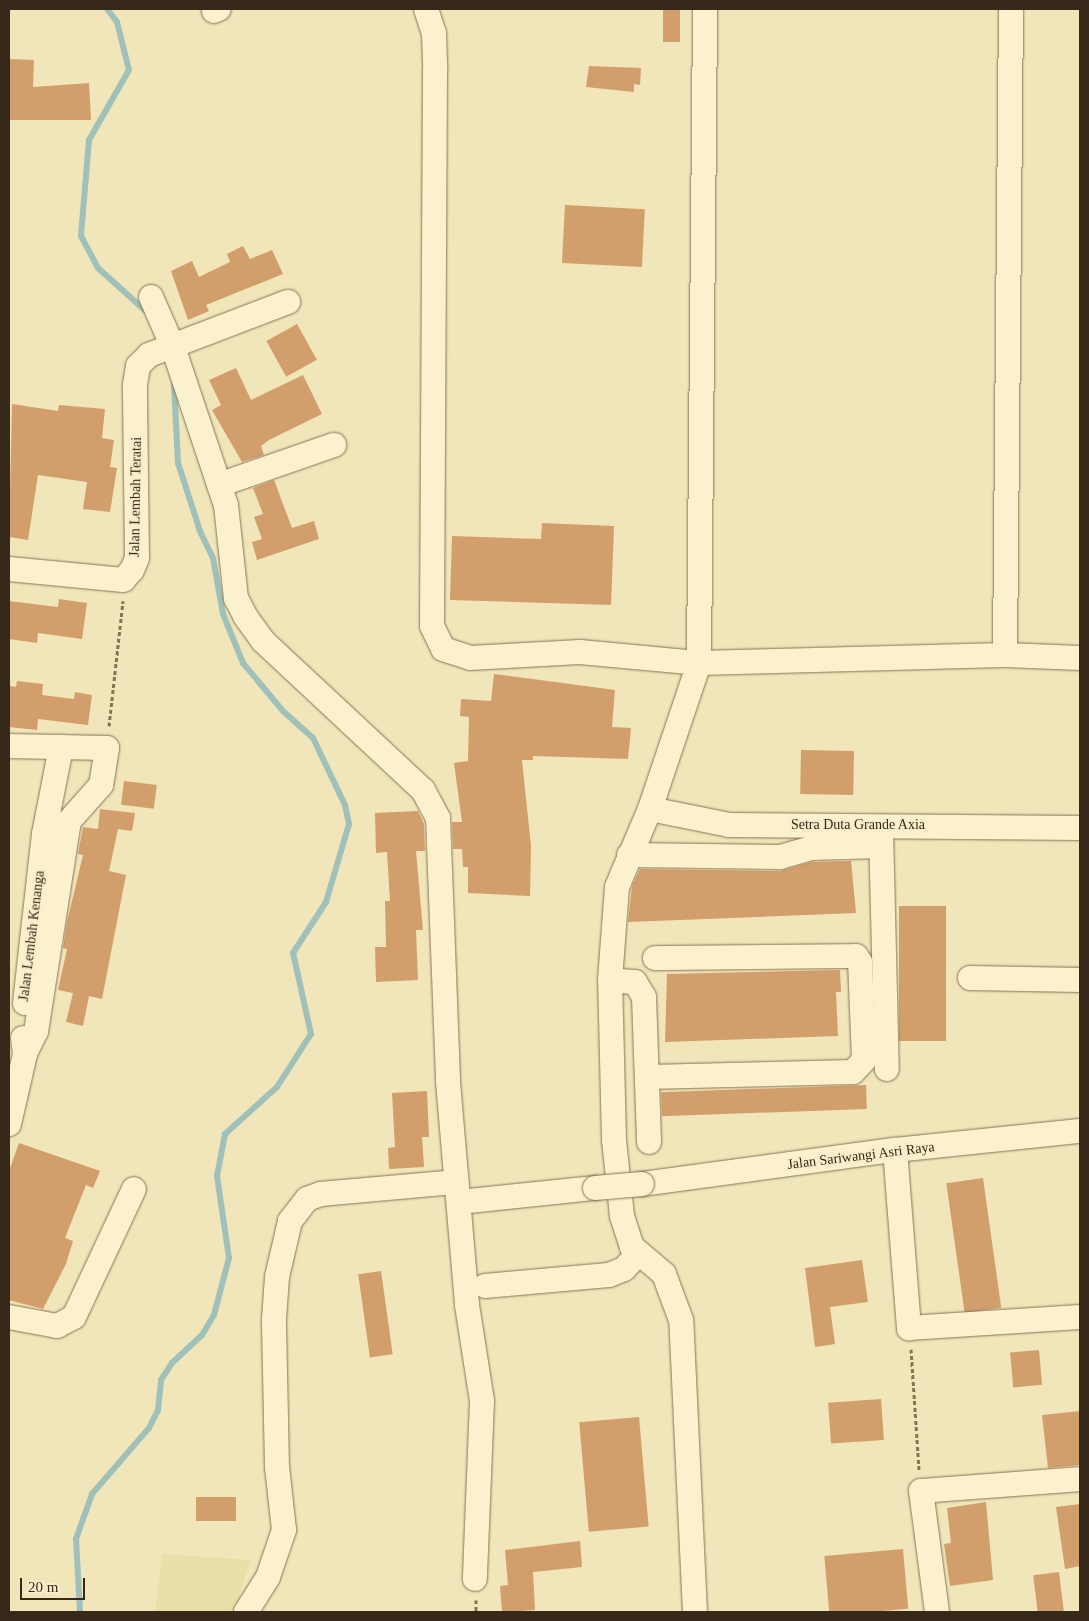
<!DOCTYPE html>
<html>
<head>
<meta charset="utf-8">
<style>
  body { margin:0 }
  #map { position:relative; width:1089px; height:1621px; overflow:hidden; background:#f1e5ba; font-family:Georgia,serif }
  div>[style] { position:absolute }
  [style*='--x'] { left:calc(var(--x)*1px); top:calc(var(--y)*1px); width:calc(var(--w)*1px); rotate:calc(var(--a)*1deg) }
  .farmland>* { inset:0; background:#e7e1a7 }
  .stream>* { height:6px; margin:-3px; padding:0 3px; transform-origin:3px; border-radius:3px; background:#9fc1b9 }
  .building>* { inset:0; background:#d29e6c; transform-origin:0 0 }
  .path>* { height:3px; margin-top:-1.5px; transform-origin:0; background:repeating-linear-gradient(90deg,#887353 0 4px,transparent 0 6.5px) }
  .roads { filter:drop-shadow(0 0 1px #887353) drop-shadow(0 0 1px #887353) }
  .minor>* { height:24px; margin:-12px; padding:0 12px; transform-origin:12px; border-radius:12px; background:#fbf1cd }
  .bridges { filter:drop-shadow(0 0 1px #887353) drop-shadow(0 0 1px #887353) }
  .minor-bridge>* { height:24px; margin:-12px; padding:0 12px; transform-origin:12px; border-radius:12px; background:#fbf1cd }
  span { translate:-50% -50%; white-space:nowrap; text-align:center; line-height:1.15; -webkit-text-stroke:4.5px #f8eeca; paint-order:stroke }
  .street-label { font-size:14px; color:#362919 }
  .frame { position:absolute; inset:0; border:10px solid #362919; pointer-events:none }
  .scale { position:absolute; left:20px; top:1578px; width:65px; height:22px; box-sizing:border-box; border:2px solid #362919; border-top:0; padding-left:6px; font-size:15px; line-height:18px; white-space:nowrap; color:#362919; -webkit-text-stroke:4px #f8eeca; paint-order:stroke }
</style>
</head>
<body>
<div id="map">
  <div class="farmland">
    <div style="clip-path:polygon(162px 1554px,251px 1560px,234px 1612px,155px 1612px)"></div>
  </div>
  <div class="stream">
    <div style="--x:107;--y:9;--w:16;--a:52"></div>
    <div style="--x:117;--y:22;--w:49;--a:76"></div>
    <div style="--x:129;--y:70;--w:81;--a:119.7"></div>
    <div style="--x:89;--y:140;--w:96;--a:94.8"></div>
    <div style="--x:81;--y:236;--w:36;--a:62"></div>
    <div style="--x:98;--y:268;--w:69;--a:42"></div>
    <div style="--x:80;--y:1612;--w:73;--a:-93.1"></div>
    <div style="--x:76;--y:1539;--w:48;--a:-70.4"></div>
    <div style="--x:92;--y:1494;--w:87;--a:-49.2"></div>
    <div style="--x:149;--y:1428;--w:20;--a:-63"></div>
    <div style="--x:158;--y:1410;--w:30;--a:-84"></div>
    <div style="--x:161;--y:1380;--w:20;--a:-57"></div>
    <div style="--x:172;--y:1363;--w:41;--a:-43"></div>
    <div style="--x:202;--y:1335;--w:23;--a:-59"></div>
    <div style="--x:214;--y:1315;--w:59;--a:-75.3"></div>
    <div style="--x:229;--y:1258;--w:83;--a:-98.3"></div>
    <div style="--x:217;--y:1176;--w:43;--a:-79.2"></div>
    <div style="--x:225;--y:1134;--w:70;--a:-42.1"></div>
    <div style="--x:277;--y:1087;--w:63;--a:-57.3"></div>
    <div style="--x:311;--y:1034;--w:83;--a:-102.5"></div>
    <div style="--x:293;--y:953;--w:61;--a:-57.1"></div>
    <div style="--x:326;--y:902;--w:81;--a:-73.6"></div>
    <div style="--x:349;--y:824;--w:19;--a:-102"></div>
    <div style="--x:345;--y:805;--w:74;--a:-115.5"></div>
    <div style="--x:313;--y:738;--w:40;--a:-138"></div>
    <div style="--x:283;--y:711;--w:62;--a:-129.8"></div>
    <div style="--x:243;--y:663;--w:53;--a:-112.2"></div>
    <div style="--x:223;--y:614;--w:57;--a:-100.1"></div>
    <div style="--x:213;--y:558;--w:30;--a:-116"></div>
    <div style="--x:200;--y:531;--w:71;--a:-107.9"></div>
    <div style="--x:178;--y:463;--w:79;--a:-92.9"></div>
  </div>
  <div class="building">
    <div style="left:663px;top:9px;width:17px;height:33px"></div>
    <div style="clip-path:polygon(9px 59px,34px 60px,33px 87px,89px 83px,91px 120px,9px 120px)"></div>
    <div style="clip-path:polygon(589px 66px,641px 68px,640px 85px,634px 84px,634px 92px,586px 87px)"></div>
    <div style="left:565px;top:205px;width:80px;height:58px;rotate:3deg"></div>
    <div style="clip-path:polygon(243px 246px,250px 259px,272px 250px,283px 274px,206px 305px,209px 311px,188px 320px,171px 271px,192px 261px,199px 277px,230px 262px,227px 254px)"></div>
    <div style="left:297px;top:324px;width:41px;height:35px;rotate:61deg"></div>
    <div style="clip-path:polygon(236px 368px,251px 400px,303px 375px,322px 414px,269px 440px,261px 446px,264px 455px,242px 462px,212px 410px,221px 405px,209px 380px)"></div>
    <div style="clip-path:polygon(12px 404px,58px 411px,59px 405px,105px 409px,102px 438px,114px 440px,110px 467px,117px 468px,110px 512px,83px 509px,87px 482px,38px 475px,28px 540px,9px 537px)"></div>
    <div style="clip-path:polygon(274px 480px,292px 528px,314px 521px,319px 539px,257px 560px,252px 542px,262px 539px,254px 517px,263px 514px,253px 488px)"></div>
    <div style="clip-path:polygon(542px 523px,614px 526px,611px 605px,450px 600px,452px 536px,541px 539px)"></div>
    <div style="clip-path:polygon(59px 599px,87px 603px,82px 639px,38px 633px,37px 643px,9px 639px,9px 601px,58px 607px)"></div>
    <div style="clip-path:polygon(494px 674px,615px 690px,612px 727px,631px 728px,628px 759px,533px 756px,533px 760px,522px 760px,531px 846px,530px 896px,468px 893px,468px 867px,463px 867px,462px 849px,453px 849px,452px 822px,462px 822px,454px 763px,468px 761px,469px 717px,460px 716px,461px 699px,491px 701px)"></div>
    <div style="clip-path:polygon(17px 681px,43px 684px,42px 695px,74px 699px,75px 692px,92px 695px,88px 725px,38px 719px,37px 730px,9px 727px,9px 686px,16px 687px)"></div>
    <div style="left:801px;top:750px;width:53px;height:44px;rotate:1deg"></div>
    <div style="left:124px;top:781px;width:33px;height:24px;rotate:7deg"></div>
    <div style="clip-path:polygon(100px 809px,135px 813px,132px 831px,118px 829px,109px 871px,126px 875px,102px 999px,89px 996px,83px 1026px,66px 1022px,73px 993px,58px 990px,67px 949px,63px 948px,67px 922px,83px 855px,78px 854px,83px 827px,98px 829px)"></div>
    <div style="clip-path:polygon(418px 811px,424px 824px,425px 851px,416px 851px,423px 930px,416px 930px,418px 980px,376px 982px,375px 947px,386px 947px,385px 901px,390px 901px,387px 852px,376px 853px,375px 813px)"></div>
    <div style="clip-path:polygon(851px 861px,856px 913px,628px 922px,632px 886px,640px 869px,780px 871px,811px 862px)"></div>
    <div style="left:899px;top:906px;width:47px;height:135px"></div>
    <div style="clip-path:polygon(840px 970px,841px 992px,836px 992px,838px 1036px,665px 1042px,667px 974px)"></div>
    <div style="left:866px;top:1085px;width:24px;height:205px;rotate:88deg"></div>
    <div style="clip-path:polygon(427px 1091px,429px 1137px,422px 1137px,424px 1167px,389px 1169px,388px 1148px,395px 1147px,392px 1093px)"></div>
    <div style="clip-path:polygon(19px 1143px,100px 1171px,93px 1188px,86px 1185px,65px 1238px,73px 1241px,66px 1264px,43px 1309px,9px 1300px,9px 1171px)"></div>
    <div style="left:983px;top:1178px;width:131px;height:37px;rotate:82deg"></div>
    <div style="clip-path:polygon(862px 1260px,868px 1302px,830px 1307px,835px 1344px,815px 1347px,805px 1268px)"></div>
    <div style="left:381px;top:1271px;width:84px;height:23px;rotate:82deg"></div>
    <div style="left:1039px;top:1350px;width:35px;height:29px;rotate:85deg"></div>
    <div style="left:881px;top:1399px;width:41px;height:53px;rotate:86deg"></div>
    <div style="clip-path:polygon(1080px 1411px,1080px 1465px,1048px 1468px,1042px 1415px)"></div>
    <div style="left:639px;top:1417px;width:110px;height:60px;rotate:85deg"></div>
    <div style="left:236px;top:1497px;width:24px;height:40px;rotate:90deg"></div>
    <div style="clip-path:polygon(986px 1502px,993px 1580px,950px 1586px,944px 1544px,951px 1543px,947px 1508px)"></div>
    <div style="clip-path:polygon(1080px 1504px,1080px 1566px,1065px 1569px,1056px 1507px)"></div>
    <div style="clip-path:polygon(580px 1541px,582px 1567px,533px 1572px,535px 1610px,502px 1612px,500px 1586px,508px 1585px,505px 1550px)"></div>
    <div style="left:903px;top:1549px;width:60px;height:79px;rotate:85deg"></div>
    <div style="left:1059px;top:1572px;width:39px;height:26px;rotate:83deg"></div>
  </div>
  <div class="path">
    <div style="--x:109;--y:726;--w:126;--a:-83.6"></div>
    <div style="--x:911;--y:1349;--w:121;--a:86.2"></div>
    <div style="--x:476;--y:1600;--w:12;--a:90"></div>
  </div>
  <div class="roads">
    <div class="minor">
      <div style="--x:426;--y:9;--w:25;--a:72"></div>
      <div style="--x:434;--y:33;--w:38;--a:88"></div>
      <div style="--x:435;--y:71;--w:555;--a:90.31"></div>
      <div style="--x:432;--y:626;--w:25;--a:64"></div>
      <div style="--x:443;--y:649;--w:28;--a:18"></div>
      <div style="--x:470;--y:658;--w:110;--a:-3.1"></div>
      <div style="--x:580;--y:652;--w:120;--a:5.3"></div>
      <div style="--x:699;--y:663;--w:306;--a:-1.5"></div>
      <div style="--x:1005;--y:655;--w:75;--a:2.3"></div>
      <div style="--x:214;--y:11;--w:5;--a:-22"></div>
      <div style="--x:151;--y:297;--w:55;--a:66.3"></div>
      <div style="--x:173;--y:347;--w:167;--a:71.5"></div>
      <div style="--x:226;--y:505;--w:94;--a:83.9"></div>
      <div style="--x:236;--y:598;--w:20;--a:63"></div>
      <div style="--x:245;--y:616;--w:31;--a:54"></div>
      <div style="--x:263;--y:641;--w:219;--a:43"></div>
      <div style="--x:423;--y:790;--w:32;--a:62"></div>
      <div style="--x:438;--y:818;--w:264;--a:87.8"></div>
      <div style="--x:448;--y:1082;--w:224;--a:85.1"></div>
      <div style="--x:467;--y:1305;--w:97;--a:81.1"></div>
      <div style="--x:482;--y:1401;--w:178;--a:92.3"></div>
      <div style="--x:219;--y:485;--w:122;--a:-19.2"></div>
      <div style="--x:9;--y:569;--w:115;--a:5.5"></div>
      <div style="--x:123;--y:580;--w:13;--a:-48"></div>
      <div style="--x:132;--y:570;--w:13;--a:-67"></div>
      <div style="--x:137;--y:558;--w:173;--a:-90.7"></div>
      <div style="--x:135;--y:385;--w:19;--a:-81"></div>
      <div style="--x:138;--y:366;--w:16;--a:-45"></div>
      <div style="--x:149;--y:355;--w:149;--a:-20.9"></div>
      <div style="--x:1005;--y:655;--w:646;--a:-89.47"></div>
      <div style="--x:9;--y:746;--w:98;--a:1.2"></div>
      <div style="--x:107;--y:748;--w:37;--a:99"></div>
      <div style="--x:101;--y:785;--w:48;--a:131.6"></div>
      <div style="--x:69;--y:821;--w:213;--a:98.9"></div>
      <div style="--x:36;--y:1031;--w:25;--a:116"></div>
      <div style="--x:650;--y:809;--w:81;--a:11.4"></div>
      <div style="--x:729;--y:825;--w:351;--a:0.5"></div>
      <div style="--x:881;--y:831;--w:238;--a:88.6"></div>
      <div style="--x:629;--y:855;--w:151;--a:0.8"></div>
      <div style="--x:780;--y:857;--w:32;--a:-16"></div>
      <div style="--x:811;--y:848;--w:70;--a:-1.6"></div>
      <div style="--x:970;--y:978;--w:110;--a:1"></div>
      <div style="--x:610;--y:980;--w:25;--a:5"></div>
      <div style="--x:635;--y:982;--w:17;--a:59"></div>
      <div style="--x:644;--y:997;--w:145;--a:88"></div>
      <div style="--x:25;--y:1003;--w:170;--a:-83.6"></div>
      <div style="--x:44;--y:834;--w:89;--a:-78.9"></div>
      <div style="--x:648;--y:1077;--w:205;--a:-1.4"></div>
      <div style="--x:853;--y:1072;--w:16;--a:-47"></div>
      <div style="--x:864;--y:1060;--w:98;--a:-92.3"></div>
      <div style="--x:860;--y:962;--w:7;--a:-124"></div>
      <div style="--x:856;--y:956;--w:201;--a:179.4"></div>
      <div style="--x:9;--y:1124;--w:72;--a:-77.1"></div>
      <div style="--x:25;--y:1054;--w:16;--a:-97"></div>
      <div style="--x:895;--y:1150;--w:179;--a:85.5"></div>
      <div style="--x:909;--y:1328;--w:171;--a:-3.7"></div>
      <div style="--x:642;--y:1184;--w:255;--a:-7.7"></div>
      <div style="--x:895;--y:1150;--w:186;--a:-5.9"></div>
      <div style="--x:459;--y:1202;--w:137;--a:-5.9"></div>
      <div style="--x:485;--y:1286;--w:124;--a:-5.1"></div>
      <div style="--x:609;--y:1275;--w:16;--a:-22"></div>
      <div style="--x:624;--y:1269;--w:22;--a:-47"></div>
      <div style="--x:9;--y:1317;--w:49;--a:10.6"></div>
      <div style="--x:57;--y:1326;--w:19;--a:-28"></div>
      <div style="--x:74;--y:1317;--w:141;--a:-64.9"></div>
      <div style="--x:246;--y:1612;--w:41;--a:-57.8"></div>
      <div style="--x:268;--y:1577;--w:50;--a:-71.2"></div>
      <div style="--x:284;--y:1530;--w:63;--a:-96.3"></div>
      <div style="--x:277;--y:1467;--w:148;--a:-91.2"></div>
      <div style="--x:274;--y:1319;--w:42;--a:-85.9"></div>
      <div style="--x:277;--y:1277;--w:57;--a:-76.9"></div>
      <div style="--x:290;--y:1221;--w:28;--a:-52"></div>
      <div style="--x:307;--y:1199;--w:15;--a:-20"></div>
      <div style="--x:321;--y:1194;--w:136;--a:-5.1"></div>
      <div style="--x:695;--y:1612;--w:292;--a:-92.7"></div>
      <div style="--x:681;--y:1320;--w:49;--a:-110.3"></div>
      <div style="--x:664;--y:1274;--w:42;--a:-139.8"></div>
      <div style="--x:632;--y:1247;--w:33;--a:-108"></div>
      <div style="--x:622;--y:1216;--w:76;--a:-96"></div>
      <div style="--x:614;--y:1140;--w:160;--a:-91.4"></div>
      <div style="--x:610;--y:980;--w:93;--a:-85.7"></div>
      <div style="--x:617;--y:887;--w:85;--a:-67.1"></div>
      <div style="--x:650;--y:809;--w:154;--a:-71.4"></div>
      <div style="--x:699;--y:663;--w:654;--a:-89.47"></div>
      <div style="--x:937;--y:1612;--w:122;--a:-97.5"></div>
      <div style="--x:921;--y:1491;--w:159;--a:-4.3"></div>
    </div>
  </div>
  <div class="bridges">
    <div class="minor-bridge">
      <div style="--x:595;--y:1188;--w:47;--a:-4.9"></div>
    </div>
  </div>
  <div class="street-label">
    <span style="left:136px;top:497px;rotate:-89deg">Jalan Lembah Teratai</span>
    <span style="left:858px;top:825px">Setra Duta Grande Axia</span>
    <span style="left:32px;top:936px;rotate:-83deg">Jalan Lembah Kenanga</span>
    <span style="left:861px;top:1156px;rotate:-7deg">Jalan Sariwangi Asri Raya</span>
  </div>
  <div class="frame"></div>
  <div class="scale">20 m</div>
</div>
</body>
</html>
